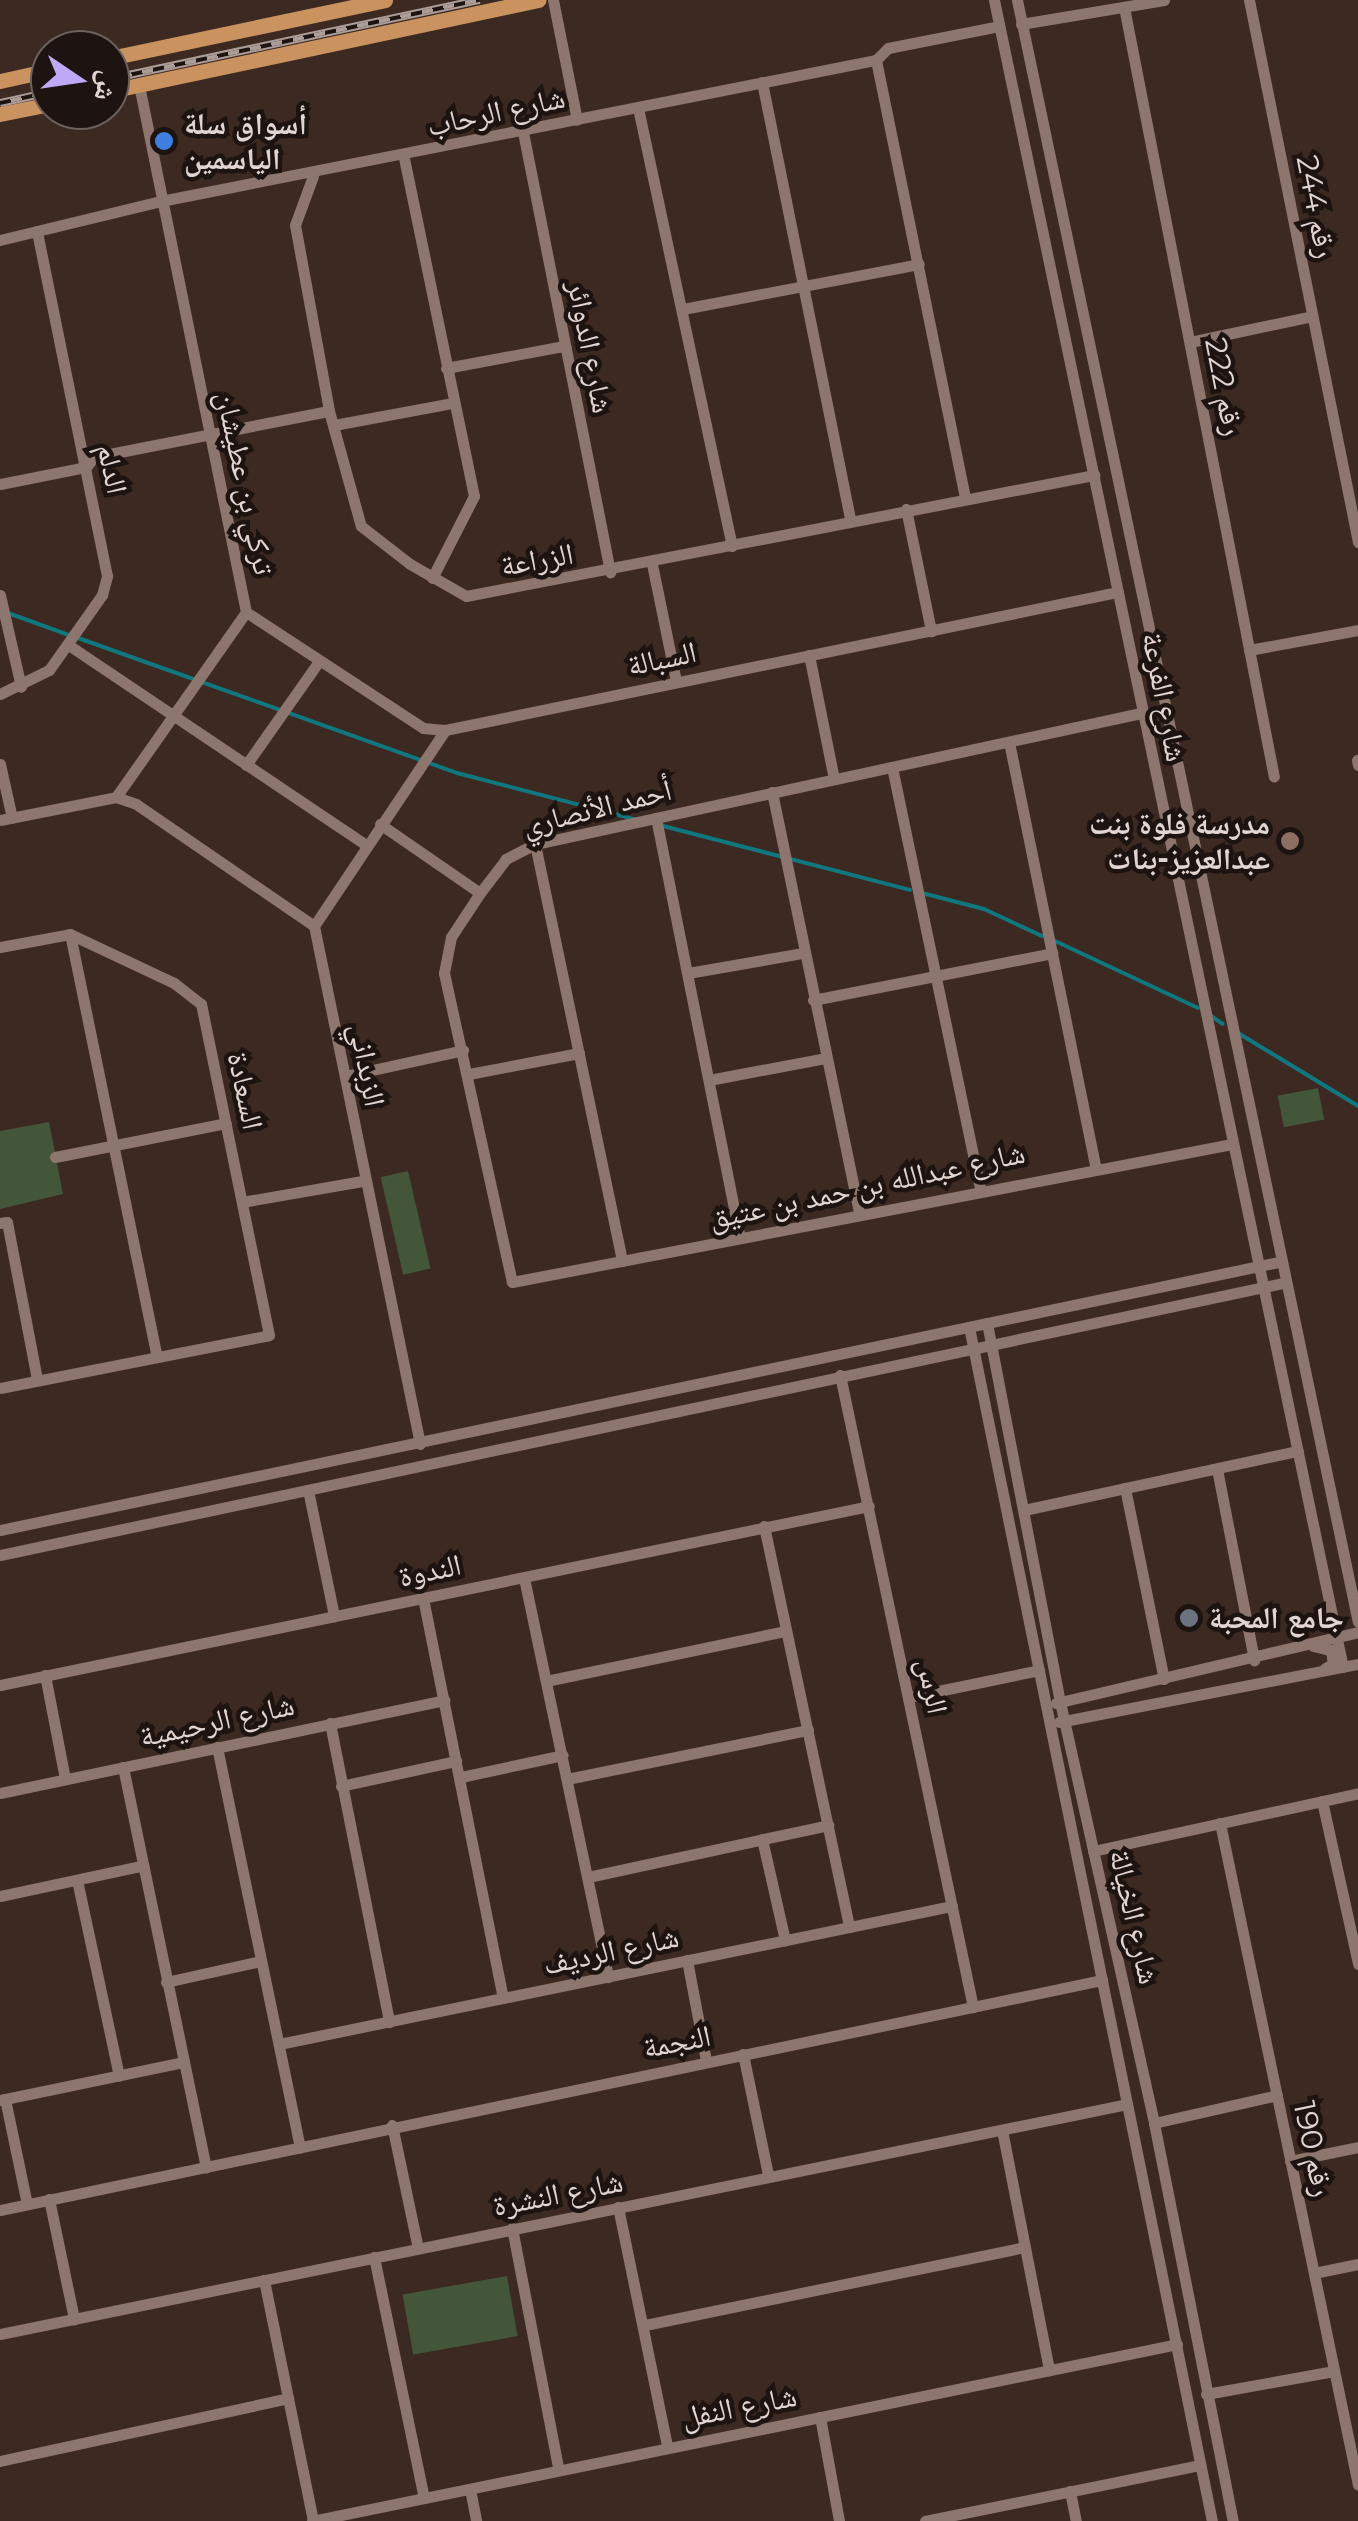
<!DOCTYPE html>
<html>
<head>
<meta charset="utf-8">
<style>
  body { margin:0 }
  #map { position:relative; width:1358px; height:2521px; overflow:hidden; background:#3c2922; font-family:Montserrat,"Noto Naskh Arabic",sans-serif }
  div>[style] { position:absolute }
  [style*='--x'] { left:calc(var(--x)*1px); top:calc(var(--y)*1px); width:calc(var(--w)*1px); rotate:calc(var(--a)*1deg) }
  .green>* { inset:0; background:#445639; transform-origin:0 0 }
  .stream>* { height:4px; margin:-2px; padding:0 2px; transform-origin:2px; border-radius:2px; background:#0f777d }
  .minor>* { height:11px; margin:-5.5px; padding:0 5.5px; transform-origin:5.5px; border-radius:5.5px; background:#8c766e }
  .major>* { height:15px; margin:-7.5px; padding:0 7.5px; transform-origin:7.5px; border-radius:7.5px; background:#c9925f }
  .rail>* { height:8px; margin-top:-4px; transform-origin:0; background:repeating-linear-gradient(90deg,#1d1411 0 11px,#ac9d98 0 22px); box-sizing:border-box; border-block:2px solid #ac9d98 }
  .dots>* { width:28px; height:28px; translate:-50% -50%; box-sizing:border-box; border:5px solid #1d1411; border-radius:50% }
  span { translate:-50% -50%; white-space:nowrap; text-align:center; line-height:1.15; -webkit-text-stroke:9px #1d1411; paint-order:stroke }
  .street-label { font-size:30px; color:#e2d5d1 }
  .poi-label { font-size:30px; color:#e2d5d1; font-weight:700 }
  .left { translate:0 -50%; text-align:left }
  .right { translate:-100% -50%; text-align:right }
  .north { position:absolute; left:30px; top:30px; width:100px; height:100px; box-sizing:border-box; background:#1d1411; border:2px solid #6c615e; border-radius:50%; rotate:103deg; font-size:28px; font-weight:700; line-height:40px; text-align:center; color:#e2d5d1 }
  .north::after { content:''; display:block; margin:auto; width:35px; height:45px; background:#bda9f5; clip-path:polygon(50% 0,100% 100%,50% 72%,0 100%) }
</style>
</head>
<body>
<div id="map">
  <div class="green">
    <div style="left:1318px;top:1088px;width:32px;height:41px;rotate:79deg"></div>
    <div style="clip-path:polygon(49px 1122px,63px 1194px,0 1209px,0 1131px)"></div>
    <div style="left:408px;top:1171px;width:100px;height:28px;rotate:77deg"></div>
    <div style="left:507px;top:2276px;width:61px;height:106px;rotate:80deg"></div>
  </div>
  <div class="stream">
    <div style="--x:8;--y:613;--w:65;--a:19.8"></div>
    <div style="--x:78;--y:638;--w:402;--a:19.6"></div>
    <div style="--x:457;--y:773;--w:183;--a:14.6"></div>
    <div style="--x:663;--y:826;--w:255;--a:14.5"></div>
    <div style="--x:922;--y:893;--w:64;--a:14.5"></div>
    <div style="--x:984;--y:909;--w:64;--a:25"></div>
    <div style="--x:1055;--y:941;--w:158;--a:25.1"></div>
    <div style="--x:1211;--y:1016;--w:14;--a:34"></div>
    <div style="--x:1238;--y:1033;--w:140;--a:31.3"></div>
  </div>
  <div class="minor">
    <div style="--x:553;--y:0;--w:122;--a:78.7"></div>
    <div style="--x:994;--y:0;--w:1703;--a:78.18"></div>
    <div style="--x:1017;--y:0;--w:1657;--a:78.13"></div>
    <div style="--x:1249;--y:0;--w:553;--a:78.63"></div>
    <div style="--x:1124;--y:7;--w:784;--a:78.98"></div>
    <div style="--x:1021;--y:24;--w:145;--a:-9.5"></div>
    <div style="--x:876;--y:60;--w:446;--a:78.5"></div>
    <div style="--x:762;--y:82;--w:447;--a:78.6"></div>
    <div style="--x:638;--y:108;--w:448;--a:77.9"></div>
    <div style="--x:523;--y:132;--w:449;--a:78.8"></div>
    <div style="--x:404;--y:158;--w:345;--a:78.3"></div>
    <div style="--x:474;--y:496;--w:92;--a:117.1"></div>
    <div style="--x:313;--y:176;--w:52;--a:110.2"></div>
    <div style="--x:295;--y:225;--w:189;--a:79.6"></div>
    <div style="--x:329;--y:411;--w:119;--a:74.5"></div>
    <div style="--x:361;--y:526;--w:62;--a:37.8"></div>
    <div style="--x:410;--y:564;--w:64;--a:29.7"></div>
    <div style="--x:466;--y:596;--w:640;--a:-10.91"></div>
    <div style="--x:0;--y:240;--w:166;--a:-13.6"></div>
    <div style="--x:161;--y:201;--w:729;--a:-11.16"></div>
    <div style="--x:876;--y:60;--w:17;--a:-45"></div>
    <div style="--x:888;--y:48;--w:113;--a:-11.2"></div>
    <div style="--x:683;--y:309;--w:240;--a:-10.8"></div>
    <div style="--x:1190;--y:342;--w:125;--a:-12"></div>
    <div style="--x:446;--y:368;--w:120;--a:-10.6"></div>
    <div style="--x:334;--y:425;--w:121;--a:-10.5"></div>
    <div style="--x:0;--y:484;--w:88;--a:-11.2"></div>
    <div style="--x:86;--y:467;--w:13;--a:-51"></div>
    <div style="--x:94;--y:457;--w:239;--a:-11.1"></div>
    <div style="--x:906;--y:509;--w:125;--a:78.4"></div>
    <div style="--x:652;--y:564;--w:119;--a:78.4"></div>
    <div style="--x:0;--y:595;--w:94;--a:77.1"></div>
    <div style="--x:246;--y:612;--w:212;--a:33.2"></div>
    <div style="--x:423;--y:728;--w:22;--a:5"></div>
    <div style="--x:445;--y:730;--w:687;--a:-11.59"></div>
    <div style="--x:70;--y:646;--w:355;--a:33.9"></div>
    <div style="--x:1249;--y:650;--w:111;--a:-10.4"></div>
    <div style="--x:809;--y:655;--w:126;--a:78.6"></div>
    <div style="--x:0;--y:694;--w:55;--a:-26.1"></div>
    <div style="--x:49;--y:670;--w:92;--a:-54.8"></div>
    <div style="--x:102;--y:595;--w:20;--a:-75"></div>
    <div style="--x:107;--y:576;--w:352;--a:-101.5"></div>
    <div style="--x:1141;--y:713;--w:620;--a:167.8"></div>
    <div style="--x:535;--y:844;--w:33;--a:153"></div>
    <div style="--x:506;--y:859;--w:43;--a:127.4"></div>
    <div style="--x:480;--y:893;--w:53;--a:123.4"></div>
    <div style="--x:451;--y:937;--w:37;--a:101"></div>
    <div style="--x:444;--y:973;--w:316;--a:77.6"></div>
    <div style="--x:512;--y:1282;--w:733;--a:-10.85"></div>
    <div style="--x:1009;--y:742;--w:432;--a:78.5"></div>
    <div style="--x:1357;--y:760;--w:5;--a:79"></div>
    <div style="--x:0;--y:764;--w:55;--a:77.5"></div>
    <div style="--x:246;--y:765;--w:127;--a:-54.9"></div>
    <div style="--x:892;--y:767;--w:430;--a:78.2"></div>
    <div style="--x:772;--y:792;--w:430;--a:78.3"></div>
    <div style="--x:116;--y:797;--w:21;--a:19"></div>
    <div style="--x:136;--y:804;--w:216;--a:34.4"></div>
    <div style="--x:656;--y:818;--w:428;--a:78.7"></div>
    <div style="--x:0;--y:820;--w:118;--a:-11.2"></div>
    <div style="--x:116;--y:797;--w:226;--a:-54.9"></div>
    <div style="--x:246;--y:612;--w:538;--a:-101.48"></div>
    <div style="--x:380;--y:824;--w:121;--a:34.6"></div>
    <div style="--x:535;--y:844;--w:426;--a:78.2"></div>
    <div style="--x:70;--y:934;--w:432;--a:78.4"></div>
    <div style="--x:0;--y:947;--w:71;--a:-10.5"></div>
    <div style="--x:688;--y:973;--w:117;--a:-9.9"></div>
    <div style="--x:813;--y:1000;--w:244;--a:-11.1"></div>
    <div style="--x:469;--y:1074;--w:112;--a:-10.8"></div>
    <div style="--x:345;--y:1076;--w:121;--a:-12.4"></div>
    <div style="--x:709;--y:1080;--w:118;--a:-10.7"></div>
    <div style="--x:55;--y:1157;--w:174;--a:-11.2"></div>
    <div style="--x:242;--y:1202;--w:122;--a:-9.9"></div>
    <div style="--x:0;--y:1223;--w:7;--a:-8"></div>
    <div style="--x:7;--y:1222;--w:161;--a:79.2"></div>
    <div style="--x:987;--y:1323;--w:386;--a:79.1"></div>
    <div style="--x:1060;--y:1702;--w:431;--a:77.4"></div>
    <div style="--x:1154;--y:2123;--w:406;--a:78.8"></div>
    <div style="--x:969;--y:1327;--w:1218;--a:78.5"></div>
    <div style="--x:840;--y:1375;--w:646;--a:78.12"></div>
    <div style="--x:0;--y:1388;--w:274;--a:-11.1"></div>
    <div style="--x:269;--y:1335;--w:338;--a:-101.6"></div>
    <div style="--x:201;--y:1004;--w:34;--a:-142"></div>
    <div style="--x:174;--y:983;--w:115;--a:-154.8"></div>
    <div style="--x:420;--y:1444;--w:529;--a:-101.56"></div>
    <div style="--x:314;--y:926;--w:236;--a:-56.2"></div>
    <div style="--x:1217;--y:1469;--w:195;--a:79"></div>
    <div style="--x:1125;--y:1488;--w:195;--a:78.5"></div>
    <div style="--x:308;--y:1490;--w:129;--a:78.3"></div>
    <div style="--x:1024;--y:1510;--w:280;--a:-12.2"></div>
    <div style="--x:764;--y:1526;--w:410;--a:78"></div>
    <div style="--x:0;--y:1530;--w:1306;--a:-11.84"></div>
    <div style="--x:0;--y:1555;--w:1312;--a:-11.97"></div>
    <div style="--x:524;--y:1578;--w:408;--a:78.1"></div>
    <div style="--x:423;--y:1598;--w:408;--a:78.7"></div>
    <div style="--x:1313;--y:1646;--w:18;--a:13"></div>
    <div style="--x:1331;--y:1650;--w:14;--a:82"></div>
    <div style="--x:1333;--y:1664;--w:9;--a:153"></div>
    <div style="--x:45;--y:1675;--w:106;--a:79.1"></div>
    <div style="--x:546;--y:1681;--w:245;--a:-11.8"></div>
    <div style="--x:0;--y:1685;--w:887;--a:-11.64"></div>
    <div style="--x:909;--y:1697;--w:133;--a:-11.7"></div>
    <div style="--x:1056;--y:1703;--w:310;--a:-13.2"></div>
    <div style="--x:1059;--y:1722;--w:305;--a:-11"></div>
    <div style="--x:330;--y:1723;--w:305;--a:78.8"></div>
    <div style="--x:217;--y:1747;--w:409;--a:78.3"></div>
    <div style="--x:123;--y:1767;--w:409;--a:78.3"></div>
    <div style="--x:461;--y:1777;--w:104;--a:-12.2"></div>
    <div style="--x:567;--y:1779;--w:246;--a:-11.5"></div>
    <div style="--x:341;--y:1786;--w:118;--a:-12.3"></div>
    <div style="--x:0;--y:1793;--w:454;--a:-11.8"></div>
    <div style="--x:1322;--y:1801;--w:167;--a:77.5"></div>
    <div style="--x:1220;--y:1823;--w:676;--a:78.22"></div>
    <div style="--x:762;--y:1839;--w:104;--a:77.2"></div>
    <div style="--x:1093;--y:1851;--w:271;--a:-12.3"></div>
    <div style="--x:588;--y:1877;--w:246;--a:-12.2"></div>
    <div style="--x:77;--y:1880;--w:200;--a:77.9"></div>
    <div style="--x:0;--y:1896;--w:143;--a:-12.1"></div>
    <div style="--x:687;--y:1960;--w:103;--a:79.3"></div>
    <div style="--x:166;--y:1982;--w:97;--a:-12.5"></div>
    <div style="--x:279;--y:2044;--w:687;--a:-11.59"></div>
    <div style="--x:743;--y:2054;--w:124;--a:78.3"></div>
    <div style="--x:5;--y:2099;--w:107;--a:78.2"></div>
    <div style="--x:0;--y:2100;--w:188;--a:-11.7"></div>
    <div style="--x:1154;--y:2123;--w:126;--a:-12.8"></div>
    <div style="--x:392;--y:2125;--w:126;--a:78.1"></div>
    <div style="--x:1002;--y:2130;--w:245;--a:78.9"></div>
    <div style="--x:1290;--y:2161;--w:69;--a:-11.6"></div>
    <div style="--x:49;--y:2199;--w:123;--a:78.2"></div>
    <div style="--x:618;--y:2207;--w:244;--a:78.4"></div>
    <div style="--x:0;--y:2210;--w:1126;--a:-11.79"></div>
    <div style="--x:512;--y:2228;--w:244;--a:79.1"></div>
    <div style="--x:374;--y:2257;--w:246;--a:78.3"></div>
    <div style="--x:1314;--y:2273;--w:45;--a:-11.6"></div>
    <div style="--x:264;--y:2280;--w:246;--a:78.5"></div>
    <div style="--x:645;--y:2325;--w:388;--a:-11.6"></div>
    <div style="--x:0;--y:2334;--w:1150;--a:-11.53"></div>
    <div style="--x:1206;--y:2394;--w:130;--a:-10.2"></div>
    <div style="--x:820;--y:2417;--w:106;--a:79.6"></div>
    <div style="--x:0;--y:2461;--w:295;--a:-12.3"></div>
    <div style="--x:470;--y:2489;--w:33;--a:79"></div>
    <div style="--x:1070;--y:2491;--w:31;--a:79"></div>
    <div style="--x:312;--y:2521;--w:883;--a:-11.56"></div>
    <div style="--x:925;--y:2521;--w:281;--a:-11.5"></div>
  </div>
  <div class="major">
    <div style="--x:110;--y:58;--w:281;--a:-11.9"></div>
    <div style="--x:0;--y:81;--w:51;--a:-12.4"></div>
    <div style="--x:110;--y:91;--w:438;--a:-12"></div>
    <div style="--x:0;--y:114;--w:51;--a:-11.3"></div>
  </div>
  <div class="rail">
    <div style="--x:110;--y:79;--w:378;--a:-12.1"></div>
    <div style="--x:0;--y:103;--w:51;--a:-12.4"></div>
  </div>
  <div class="dots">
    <div style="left:164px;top:141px;background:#3f7fe0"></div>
    <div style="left:1290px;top:841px;background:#8d6e63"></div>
    <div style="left:1189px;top:1618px;background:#6b7280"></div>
  </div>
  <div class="street-label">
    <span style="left:496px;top:112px;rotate:-12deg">شارع الرحاب</span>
    <span style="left:1316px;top:207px;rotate:79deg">رقم 244</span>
    <span style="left:590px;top:347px;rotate:79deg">شارع الدوائر</span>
    <span style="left:1224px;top:387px;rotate:79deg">رقم 222</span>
    <span style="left:112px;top:469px;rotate:78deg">الدلم</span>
    <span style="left:245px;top:483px;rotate:78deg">تركي بن عطيشان</span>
    <span style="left:537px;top:560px;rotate:-10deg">الزراعة</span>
    <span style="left:662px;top:659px;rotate:-12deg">السبالة</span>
    <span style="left:1164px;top:697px;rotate:79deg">شارع الفرعة</span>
    <span style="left:597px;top:808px;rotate:-14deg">أحمد الأنصاري</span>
    <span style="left:367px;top:1065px;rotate:79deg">الزبداني</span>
    <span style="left:245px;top:1091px;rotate:78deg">السعادة</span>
    <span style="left:867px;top:1186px;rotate:-12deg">شارع عبدالله بن حمد بن عتيق</span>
    <span style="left:430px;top:1571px;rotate:-12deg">الندوة</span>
    <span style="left:932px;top:1686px;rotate:78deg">الرس</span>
    <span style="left:217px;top:1721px;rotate:-12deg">شارع الرحيمية</span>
    <span style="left:1134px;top:1917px;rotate:77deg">شارع الخيالة</span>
    <span style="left:611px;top:1951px;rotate:-12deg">شارع الرديف</span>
    <span style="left:677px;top:2042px;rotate:-11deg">النجمة</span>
    <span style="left:1313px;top:2149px;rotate:78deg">رقم 190</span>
    <span style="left:558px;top:2194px;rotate:-11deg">شارع النشرة</span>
    <span style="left:739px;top:2407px;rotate:-11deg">شارع النفل</span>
  </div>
  <div class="poi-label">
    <span class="left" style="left:184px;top:141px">أسواق سلة<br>الياسمين</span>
    <span class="right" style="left:1270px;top:841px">مدرسة فلوة بنت<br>عبدالعزيز-بنات</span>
    <span class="left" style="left:1209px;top:1618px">جامع المحبة</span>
  </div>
  <div class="north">ش</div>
</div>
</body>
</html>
